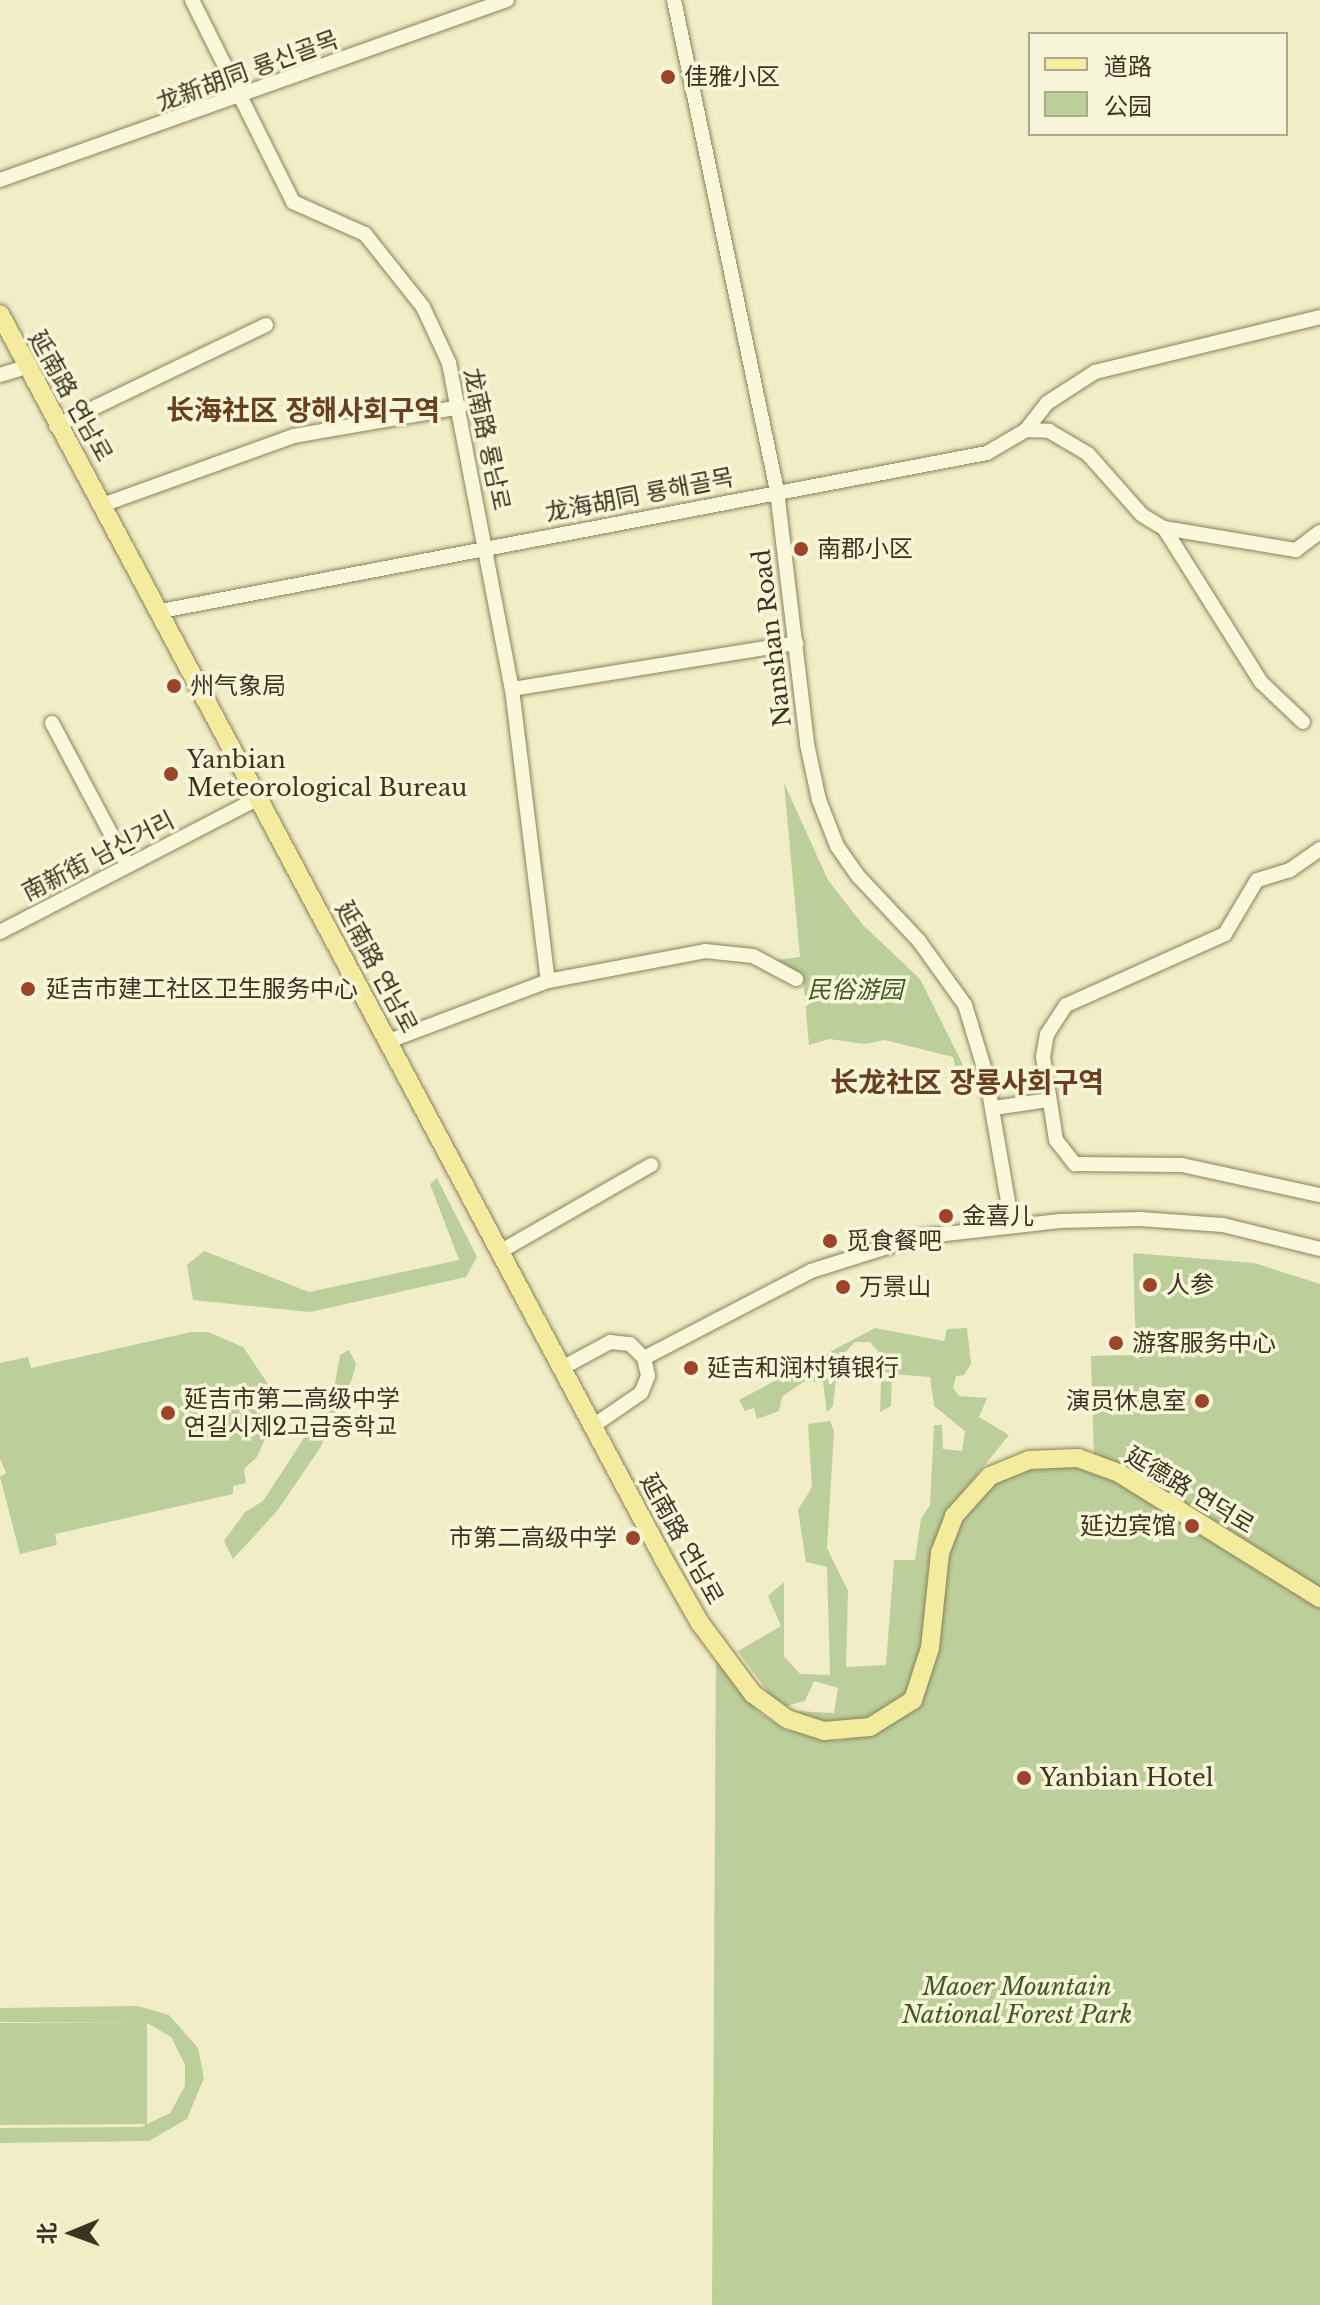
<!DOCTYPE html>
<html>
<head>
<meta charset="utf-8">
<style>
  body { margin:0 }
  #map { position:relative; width:1320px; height:2305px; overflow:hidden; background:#f0edc7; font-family:"Libre Baskerville","Noto Sans SC","Noto Sans KR",serif }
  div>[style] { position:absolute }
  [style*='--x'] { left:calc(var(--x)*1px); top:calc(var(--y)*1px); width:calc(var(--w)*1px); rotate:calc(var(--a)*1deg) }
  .green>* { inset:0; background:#bccf9a }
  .roads { filter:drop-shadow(0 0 2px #8c815b) drop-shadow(0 0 2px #8c815b) }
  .minor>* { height:14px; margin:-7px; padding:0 7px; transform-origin:7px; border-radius:7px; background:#faf8db }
  .major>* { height:18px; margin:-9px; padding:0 9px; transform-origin:9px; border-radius:9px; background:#f3ec9f }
  .dots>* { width:22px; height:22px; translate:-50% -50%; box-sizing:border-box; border:4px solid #f7f5d7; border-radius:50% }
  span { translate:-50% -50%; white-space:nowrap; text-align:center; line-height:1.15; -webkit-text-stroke:7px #f7f5d7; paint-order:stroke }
  .street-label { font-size:24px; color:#3c3420 }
  .poi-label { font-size:24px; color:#3c3420 }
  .left { translate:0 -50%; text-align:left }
  .right { translate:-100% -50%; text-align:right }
  .park-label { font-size:24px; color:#405926; font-style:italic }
  .quarter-label { font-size:28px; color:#6a3f1e; font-weight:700 }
  .legend { position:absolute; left:1028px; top:32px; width:260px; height:104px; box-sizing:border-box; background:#f7f5d7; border:2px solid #aca88e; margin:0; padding:10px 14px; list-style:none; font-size:24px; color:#3c3420 }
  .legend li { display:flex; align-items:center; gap:16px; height:40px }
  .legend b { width:40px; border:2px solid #aca88e }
  .north { position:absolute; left:32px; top:2193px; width:80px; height:80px; -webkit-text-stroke:6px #f7f5d7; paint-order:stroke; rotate:269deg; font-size:22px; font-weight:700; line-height:32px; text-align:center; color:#3c3420 }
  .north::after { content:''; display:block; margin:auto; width:28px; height:36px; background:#3c3420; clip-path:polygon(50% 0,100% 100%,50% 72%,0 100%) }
</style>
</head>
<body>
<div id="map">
  <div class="green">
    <div style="clip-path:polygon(784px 783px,828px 880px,863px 925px,920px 979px,963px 1065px,955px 1066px,953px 1057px,885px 1040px,865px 1044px,829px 1039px,809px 1045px,803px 978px,777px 960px,800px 957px)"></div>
    <div style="clip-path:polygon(437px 1178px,477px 1257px,466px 1277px,310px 1312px,193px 1300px,187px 1265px,204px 1251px,309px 1292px,459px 1260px,430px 1184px)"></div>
    <div style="clip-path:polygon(1133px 1253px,1254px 1263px,1320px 1284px,1320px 1590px,1150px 1481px,1094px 1459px,1091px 1356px,1136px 1355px)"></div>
    <div style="clip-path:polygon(875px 1328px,944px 1341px,947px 1329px,967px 1328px,971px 1364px,964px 1375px,956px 1376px,953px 1388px,959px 1396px,987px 1398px,979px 1417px,1009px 1435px,949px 1509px,939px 1530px,924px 1644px,907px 1694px,879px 1717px,833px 1728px,794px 1711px,834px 1713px,838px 1688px,814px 1681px,805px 1701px,786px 1706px,770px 1695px,738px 1651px,781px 1626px,768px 1596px,784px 1582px,784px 1656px,800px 1674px,830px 1675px,827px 1567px,806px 1562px,798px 1510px,812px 1487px,808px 1424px,830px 1421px,834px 1431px,827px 1548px,848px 1591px,846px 1667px,886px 1665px,894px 1560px,915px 1560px,921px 1519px,930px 1505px,934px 1425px,942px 1425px,943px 1449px,962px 1451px,965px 1431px,934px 1406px,930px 1377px,892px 1374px,891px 1406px,880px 1412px,882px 1356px,870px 1342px,855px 1342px,838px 1360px,833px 1406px,827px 1412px,823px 1382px,803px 1382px,782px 1397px,779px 1411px,757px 1419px,754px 1408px,745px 1411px,739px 1400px)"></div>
    <div style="clip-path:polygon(191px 1332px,208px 1332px,243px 1347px,272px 1390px,272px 1423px,257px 1457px,244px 1469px,246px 1483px,233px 1486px,233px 1494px,55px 1534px,57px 1545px,20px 1554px,0 1477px,6px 1473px,0 1459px,0 1363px,28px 1357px,31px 1368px)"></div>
    <div style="clip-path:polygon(349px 1350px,356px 1364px,352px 1379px,320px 1448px,277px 1511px,233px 1559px,224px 1541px,245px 1512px,263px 1501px,299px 1446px,334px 1389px,340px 1355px)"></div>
    <div style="clip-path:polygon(1065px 1462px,1118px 1478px,1320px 1608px,1320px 2305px,712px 2305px,716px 1653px,758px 1712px,786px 1730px,839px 1741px,878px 1731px,909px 1707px,961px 1514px,1011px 1468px)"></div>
    <div style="clip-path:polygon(137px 2006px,169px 2015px,198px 2048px,204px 2078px,187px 2119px,149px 2141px,0 2143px,0 2128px,141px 2127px,170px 2113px,185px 2086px,185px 2065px,171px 2037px,147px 2023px,147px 2124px,0 2125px,0 2023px,139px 2022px,0 2022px,0 2008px)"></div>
  </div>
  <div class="roads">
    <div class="minor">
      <div style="--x:192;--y:0;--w:226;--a:63.4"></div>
      <div style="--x:293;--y:202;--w:79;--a:24"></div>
      <div style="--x:365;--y:234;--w:93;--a:51.5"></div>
      <div style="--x:423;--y:307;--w:62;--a:65.1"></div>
      <div style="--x:449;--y:363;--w:332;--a:79.1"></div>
      <div style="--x:512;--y:689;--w:294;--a:83"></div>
      <div style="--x:674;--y:0;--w:502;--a:78.15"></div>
      <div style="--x:777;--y:491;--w:255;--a:83.2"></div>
      <div style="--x:807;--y:744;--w:57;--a:77.9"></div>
      <div style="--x:819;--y:800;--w:49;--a:68.6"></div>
      <div style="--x:837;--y:846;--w:38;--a:55"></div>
      <div style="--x:859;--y:877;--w:88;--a:46.8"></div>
      <div style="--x:919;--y:941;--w:79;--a:54.3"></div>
      <div style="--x:965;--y:1005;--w:72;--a:73.1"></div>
      <div style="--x:986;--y:1074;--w:153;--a:80.2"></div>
      <div style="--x:0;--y:180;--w:538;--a:-19.55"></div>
      <div style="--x:0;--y:375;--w:28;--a:-17"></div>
      <div style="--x:56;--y:426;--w:233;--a:-25.7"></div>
      <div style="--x:1026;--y:430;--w:23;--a:2"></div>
      <div style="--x:1049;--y:431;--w:45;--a:30.5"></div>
      <div style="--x:1088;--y:454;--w:81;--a:48.5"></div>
      <div style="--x:1142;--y:515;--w:26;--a:31"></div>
      <div style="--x:1164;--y:528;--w:134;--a:9.5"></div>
      <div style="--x:1296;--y:550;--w:30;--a:-37"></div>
      <div style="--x:105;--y:504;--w:201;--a:-19.8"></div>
      <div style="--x:294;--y:436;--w:169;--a:-9.9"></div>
      <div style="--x:1164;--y:528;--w:182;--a:57.8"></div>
      <div style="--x:1261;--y:682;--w:58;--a:43.6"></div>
      <div style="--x:161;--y:611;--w:841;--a:-10.83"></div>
      <div style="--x:987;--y:453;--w:45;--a:-30.5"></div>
      <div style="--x:1026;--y:430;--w:34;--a:-52"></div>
      <div style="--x:1047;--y:403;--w:57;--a:-32.9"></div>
      <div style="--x:1095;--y:372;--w:232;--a:-13.7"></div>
      <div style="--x:512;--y:689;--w:288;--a:-9.2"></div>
      <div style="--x:52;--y:723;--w:160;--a:62"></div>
      <div style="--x:1320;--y:849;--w:37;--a:145"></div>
      <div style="--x:1290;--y:870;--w:34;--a:163"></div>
      <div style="--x:1257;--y:880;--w:63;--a:120.7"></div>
      <div style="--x:1225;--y:934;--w:174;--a:155.9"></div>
      <div style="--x:1066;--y:1005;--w:35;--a:123"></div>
      <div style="--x:1047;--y:1034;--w:23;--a:100"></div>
      <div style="--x:1043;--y:1057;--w:84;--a:81.1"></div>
      <div style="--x:1056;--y:1140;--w:31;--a:52"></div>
      <div style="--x:1075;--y:1164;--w:107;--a:0.5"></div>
      <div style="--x:1182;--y:1165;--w:141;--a:12.3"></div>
      <div style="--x:0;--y:932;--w:293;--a:-27.4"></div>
      <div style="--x:389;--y:1041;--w:170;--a:-20.7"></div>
      <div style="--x:548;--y:981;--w:160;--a:-10.8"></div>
      <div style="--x:705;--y:951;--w:48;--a:5.9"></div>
      <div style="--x:753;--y:956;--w:49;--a:28.1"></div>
      <div style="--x:994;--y:1108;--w:56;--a:-8.3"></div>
      <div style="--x:501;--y:1251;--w:173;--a:-29.8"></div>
      <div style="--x:644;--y:1358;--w:188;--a:-27.5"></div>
      <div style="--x:811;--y:1271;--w:113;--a:-17.5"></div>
      <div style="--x:919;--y:1237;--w:142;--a:-6.5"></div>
      <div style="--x:1060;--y:1221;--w:80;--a:-1.4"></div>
      <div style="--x:1140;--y:1219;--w:83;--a:4.1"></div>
      <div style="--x:1223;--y:1225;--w:100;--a:13.9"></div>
      <div style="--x:562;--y:1368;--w:55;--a:-28.4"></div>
      <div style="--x:610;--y:1342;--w:20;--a:6"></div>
      <div style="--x:630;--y:1344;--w:20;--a:45"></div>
      <div style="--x:644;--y:1358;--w:18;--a:77"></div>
      <div style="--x:648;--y:1376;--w:18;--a:112"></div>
      <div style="--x:641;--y:1393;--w:58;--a:145.5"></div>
    </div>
    <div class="major">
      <div style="--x:0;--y:314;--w:1410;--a:61.94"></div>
      <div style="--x:663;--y:1558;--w:75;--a:60.4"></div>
      <div style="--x:700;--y:1623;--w:89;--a:53.3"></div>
      <div style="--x:753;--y:1694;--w:42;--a:36.3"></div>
      <div style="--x:787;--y:1719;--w:39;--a:18"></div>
      <div style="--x:824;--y:1731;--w:46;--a:-5"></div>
      <div style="--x:870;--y:1727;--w:51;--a:-32.1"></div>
      <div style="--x:913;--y:1700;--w:55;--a:-71.9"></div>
      <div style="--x:930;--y:1648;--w:96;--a:-84"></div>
      <div style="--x:940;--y:1553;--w:40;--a:-69"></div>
      <div style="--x:954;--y:1516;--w:54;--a:-48"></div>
      <div style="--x:990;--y:1476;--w:42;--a:-22.3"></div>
      <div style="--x:1029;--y:1460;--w:49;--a:-2.3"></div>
      <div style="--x:1078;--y:1458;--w:44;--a:20.1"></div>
      <div style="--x:1119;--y:1473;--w:237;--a:31.9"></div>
    </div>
  </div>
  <div class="dots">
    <div style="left:668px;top:77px;background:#9d442a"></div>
    <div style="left:801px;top:549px;background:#9d442a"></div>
    <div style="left:174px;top:686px;background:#9d442a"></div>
    <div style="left:171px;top:774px;background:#9d442a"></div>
    <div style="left:28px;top:989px;background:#9d442a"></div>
    <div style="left:946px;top:1216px;background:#9d442a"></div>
    <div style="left:830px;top:1241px;background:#9d442a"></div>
    <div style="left:1150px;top:1285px;background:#9d442a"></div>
    <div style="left:843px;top:1287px;background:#9d442a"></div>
    <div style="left:1116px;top:1343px;background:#9d442a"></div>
    <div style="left:691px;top:1368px;background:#9d442a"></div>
    <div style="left:1202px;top:1401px;background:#9d442a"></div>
    <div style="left:168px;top:1413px;background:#9d442a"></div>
    <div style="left:1192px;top:1526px;background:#9d442a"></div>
    <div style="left:633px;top:1538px;background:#9d442a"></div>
    <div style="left:1024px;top:1778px;background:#9d442a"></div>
  </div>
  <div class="street-label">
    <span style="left:247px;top:71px;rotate:-20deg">龙新胡同 룡신골목</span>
    <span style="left:71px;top:396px;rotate:61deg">延南路 연남로</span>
    <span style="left:487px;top:439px;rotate:78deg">龙南路 룡남로</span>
    <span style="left:639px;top:495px;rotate:-11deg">龙海胡同 룡해골목</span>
    <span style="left:772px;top:638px;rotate:-97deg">Nanshan Road</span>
    <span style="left:98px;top:856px;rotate:-27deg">南新街 남신거리</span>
    <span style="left:377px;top:967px;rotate:62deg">延南路 연남로</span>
    <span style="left:1190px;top:1490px;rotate:31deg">延德路 연덕로</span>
    <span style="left:682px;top:1539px;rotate:61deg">延南路 연남로</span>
  </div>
  <div class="poi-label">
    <span class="left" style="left:684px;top:77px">佳雅小区</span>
    <span class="left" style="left:817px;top:549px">南郡小区</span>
    <span class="left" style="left:190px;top:686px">州气象局</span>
    <span class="left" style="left:187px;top:774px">Yanbian<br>Meteorological Bureau</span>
    <span class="left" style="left:46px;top:989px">延吉市建工社区卫生服务中心</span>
    <span class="left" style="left:962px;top:1216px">金喜儿</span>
    <span class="left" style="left:846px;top:1241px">觅食餐吧</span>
    <span class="left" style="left:1166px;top:1285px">人参</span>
    <span class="left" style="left:859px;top:1287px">万景山</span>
    <span class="left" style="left:1132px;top:1343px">游客服务中心</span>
    <span class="left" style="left:707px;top:1368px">延吉和润村镇银行</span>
    <span class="left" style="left:184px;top:1413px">延吉市第二高级中学<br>연길시제2고급중학교</span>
    <span class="right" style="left:1186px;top:1401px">演员休息室</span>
    <span class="right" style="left:1176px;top:1526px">延边宾馆</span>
    <span class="right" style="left:617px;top:1538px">市第二高级中学</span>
    <span class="left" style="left:1040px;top:1778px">Yanbian Hotel</span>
  </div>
  <div class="park-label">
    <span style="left:855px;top:990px">民俗游园</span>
    <span style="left:1017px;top:2001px">Maoer Mountain<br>National Forest Park</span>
  </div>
  <div class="quarter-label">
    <span style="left:303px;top:411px">长海社区 장해사회구역</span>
    <span style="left:967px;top:1083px">长龙社区 장룡사회구역</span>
  </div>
  <ul class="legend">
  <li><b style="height:10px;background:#f3ec9f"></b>道路</li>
  <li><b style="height:22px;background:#bccf9a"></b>公园</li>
  </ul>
  <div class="north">北</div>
</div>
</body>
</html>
